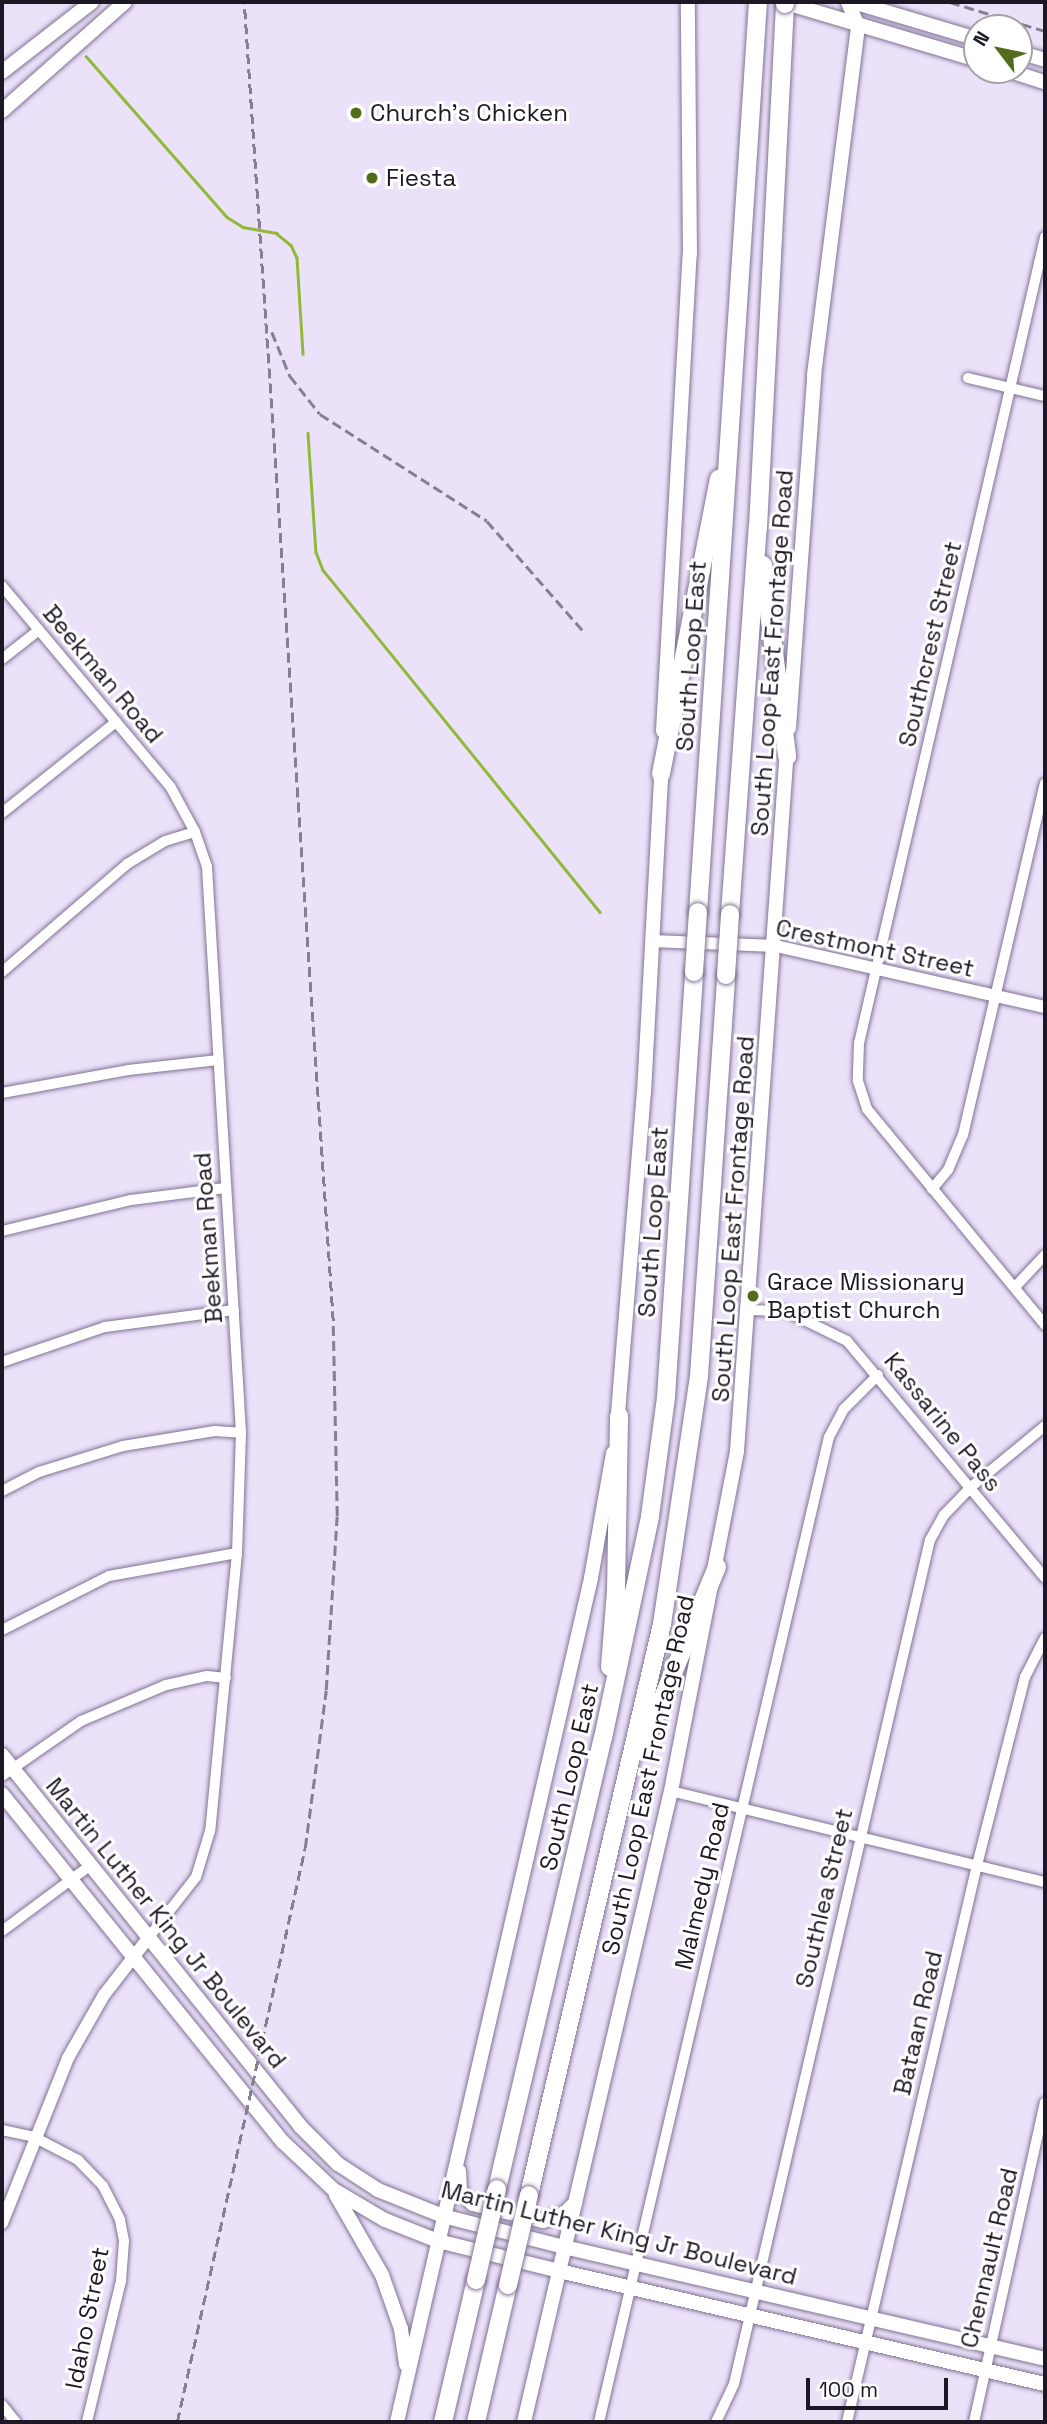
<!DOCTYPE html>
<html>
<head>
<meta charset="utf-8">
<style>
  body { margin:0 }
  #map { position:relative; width:1047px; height:2424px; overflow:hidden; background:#ebe1f9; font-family:"Space Grotesk",sans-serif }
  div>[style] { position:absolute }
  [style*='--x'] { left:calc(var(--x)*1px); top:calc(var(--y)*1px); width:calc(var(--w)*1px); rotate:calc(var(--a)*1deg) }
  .stream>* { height:2.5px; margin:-1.25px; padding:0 1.25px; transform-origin:1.25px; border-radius:1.25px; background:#92b837 }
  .roads { filter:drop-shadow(0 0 2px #817295) drop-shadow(0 0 2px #817295) }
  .minor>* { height:10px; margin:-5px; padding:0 5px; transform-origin:5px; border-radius:5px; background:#fff }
  .tertiary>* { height:12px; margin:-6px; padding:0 6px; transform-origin:6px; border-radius:6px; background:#fff }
  .secondary>* { height:14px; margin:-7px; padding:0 7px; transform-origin:7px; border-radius:7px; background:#fff }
  .motorway>* { height:18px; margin:-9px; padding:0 9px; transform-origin:9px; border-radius:9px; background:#fff }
  .rail>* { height:2.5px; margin-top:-1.25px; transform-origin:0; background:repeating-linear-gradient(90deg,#877e91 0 10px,transparent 0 15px) }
  .bridges { filter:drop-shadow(0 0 2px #817295) drop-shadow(0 0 2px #817295) }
  .motorway-bridge>* { height:18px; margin:-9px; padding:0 9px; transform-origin:9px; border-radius:9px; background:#fff }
  .dots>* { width:19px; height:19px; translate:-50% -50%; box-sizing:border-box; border:4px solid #fff; border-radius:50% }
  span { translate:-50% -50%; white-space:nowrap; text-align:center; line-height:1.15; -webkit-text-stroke:6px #fff; paint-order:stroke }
  .poi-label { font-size:24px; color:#1d1624 }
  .left { translate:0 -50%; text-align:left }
  .street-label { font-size:24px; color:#1d1624 }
  .frame { position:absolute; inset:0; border:4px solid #1d1624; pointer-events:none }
  .north { position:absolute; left:963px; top:14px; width:70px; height:70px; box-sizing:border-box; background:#fff; border:2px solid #a5a2a7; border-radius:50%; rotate:302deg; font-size:19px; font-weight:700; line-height:28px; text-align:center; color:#1d1624 }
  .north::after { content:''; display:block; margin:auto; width:24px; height:32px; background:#536b1b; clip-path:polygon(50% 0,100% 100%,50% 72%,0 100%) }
  .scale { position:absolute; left:806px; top:2378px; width:142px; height:32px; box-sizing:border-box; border:4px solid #1d1624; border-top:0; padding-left:9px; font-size:21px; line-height:24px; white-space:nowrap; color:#1d1624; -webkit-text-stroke:5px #fff; paint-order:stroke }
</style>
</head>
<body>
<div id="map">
  <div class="stream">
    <div style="--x:86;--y:56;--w:214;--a:48.8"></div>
    <div style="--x:227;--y:217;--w:19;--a:32"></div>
    <div style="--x:243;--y:227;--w:34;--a:10"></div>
    <div style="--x:276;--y:233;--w:19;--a:39"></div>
    <div style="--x:291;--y:245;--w:14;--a:65"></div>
    <div style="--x:297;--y:258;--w:96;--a:86.4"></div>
    <div style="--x:308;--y:433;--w:119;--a:86.2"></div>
    <div style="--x:316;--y:552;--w:19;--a:69"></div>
    <div style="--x:323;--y:570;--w:440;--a:51"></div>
  </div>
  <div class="roads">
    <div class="minor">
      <div style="--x:1045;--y:237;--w:827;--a:102.99"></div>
      <div style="--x:859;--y:1043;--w:38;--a:92"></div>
      <div style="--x:858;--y:1081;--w:29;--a:72"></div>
      <div style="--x:867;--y:1109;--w:280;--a:50.5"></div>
      <div style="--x:968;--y:378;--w:79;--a:13.2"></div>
      <div style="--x:2;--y:586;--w:261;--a:50"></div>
      <div style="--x:170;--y:786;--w:52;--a:61.5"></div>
      <div style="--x:195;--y:832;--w:37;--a:71"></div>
      <div style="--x:207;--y:867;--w:567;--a:86.56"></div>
      <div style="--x:241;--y:1433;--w:120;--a:91.9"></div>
      <div style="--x:237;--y:1553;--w:279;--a:95.5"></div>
      <div style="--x:210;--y:1831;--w:48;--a:106.9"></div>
      <div style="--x:196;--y:1877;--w:76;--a:128.1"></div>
      <div style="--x:2;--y:659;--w:47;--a:-38.1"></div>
      <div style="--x:2;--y:813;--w:146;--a:-38.6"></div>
      <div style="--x:2;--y:972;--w:165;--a:-40.8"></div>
      <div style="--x:127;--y:864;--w:44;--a:-31.2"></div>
      <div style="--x:165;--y:841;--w:31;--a:-17"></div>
      <div style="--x:2;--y:1093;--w:128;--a:-10.3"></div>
      <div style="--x:128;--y:1070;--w:91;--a:-6.3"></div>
      <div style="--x:932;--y:1189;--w:25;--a:-50"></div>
      <div style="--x:948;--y:1170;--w:38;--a:-67"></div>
      <div style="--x:963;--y:1135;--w:361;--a:-76.9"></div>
      <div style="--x:2;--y:1231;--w:133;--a:-13.5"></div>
      <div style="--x:131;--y:1200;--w:95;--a:-7.3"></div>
      <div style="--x:1015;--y:1287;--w:44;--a:-46.8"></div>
      <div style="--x:750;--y:1310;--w:36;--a:2"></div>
      <div style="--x:786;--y:1311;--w:68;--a:26.2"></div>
      <div style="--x:847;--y:1341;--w:309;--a:50.1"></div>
      <div style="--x:2;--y:1362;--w:109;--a:-18.8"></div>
      <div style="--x:105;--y:1327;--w:130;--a:-7.5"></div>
      <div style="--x:2;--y:1491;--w:42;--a:-27.2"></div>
      <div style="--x:39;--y:1472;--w:88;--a:-17.2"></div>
      <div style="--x:123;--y:1446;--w:93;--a:-9.3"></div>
      <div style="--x:215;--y:1431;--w:26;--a:4"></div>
      <div style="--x:2;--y:1630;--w:120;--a:-26.8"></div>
      <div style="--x:109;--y:1576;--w:130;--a:-10.2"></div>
      <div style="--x:2;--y:1776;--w:96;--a:-34.8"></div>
      <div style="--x:81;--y:1721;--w:92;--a:-23"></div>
      <div style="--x:166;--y:1685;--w:42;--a:-12.4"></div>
      <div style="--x:207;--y:1676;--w:19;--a:6"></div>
      <div style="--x:671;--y:1791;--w:385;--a:13.7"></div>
      <div style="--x:2;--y:1931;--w:111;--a:-36.6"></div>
      <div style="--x:2;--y:2130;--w:33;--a:12"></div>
      <div style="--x:34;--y:2137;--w:50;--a:27.6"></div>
      <div style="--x:78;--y:2160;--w:36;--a:46"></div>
      <div style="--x:103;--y:2186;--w:38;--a:63"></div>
      <div style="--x:120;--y:2220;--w:21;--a:79"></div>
      <div style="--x:124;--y:2241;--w:40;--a:94.3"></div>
      <div style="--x:121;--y:2281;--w:145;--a:103.6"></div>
      <div style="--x:2;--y:2405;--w:22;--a:51"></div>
      <div style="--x:599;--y:2422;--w:1011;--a:-76.86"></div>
      <div style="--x:829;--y:1437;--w:32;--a:-62"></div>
      <div style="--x:844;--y:1409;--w:48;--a:-45"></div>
      <div style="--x:716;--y:2422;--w:42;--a:-64.7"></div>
      <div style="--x:734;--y:2384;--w:866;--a:-76.93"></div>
      <div style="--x:930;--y:1540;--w:29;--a:-61"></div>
      <div style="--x:944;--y:1515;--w:39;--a:-46"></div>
      <div style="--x:971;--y:1487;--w:96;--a:-39.5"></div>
      <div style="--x:847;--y:2422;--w:572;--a:-76.86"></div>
      <div style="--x:977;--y:1865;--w:194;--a:-75.7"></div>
      <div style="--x:1025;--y:1677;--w:44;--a:-62.9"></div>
      <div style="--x:974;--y:2422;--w:327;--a:-77.5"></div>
    </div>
    <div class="tertiary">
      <div style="--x:652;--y:941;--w:124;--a:2.3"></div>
      <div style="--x:776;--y:946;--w:276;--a:12.8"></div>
      <div style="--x:2;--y:2223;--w:178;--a:-68.2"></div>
      <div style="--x:68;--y:2058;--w:73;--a:-60.3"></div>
      <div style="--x:104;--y:1995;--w:73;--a:-52.2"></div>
    </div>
    <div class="secondary">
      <div style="--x:783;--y:2;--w:202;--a:16.6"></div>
      <div style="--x:853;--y:2;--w:129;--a:16.6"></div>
      <div style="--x:1019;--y:52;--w:27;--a:17"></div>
      <div style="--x:1007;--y:70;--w:40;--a:18"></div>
      <div style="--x:2;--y:72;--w:114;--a:-37.9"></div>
      <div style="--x:2;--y:111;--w:164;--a:-41.5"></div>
      <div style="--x:789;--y:728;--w:354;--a:-85.9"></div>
      <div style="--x:814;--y:375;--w:352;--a:-82.8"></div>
      <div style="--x:858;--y:26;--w:26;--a:-113"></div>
      <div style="--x:663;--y:731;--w:478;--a:-86.8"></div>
      <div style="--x:690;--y:254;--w:252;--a:-90.5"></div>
      <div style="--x:617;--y:1426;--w:334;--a:-85.4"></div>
      <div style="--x:644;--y:1093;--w:328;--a:-86.9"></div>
      <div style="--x:2;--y:1755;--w:476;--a:51.2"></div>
      <div style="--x:300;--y:2126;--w:54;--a:45"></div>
      <div style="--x:338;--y:2164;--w:48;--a:33"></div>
      <div style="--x:378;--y:2190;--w:70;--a:21.8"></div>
      <div style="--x:443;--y:2216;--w:125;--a:14.4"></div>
      <div style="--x:564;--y:2247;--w:494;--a:13.1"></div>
      <div style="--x:2;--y:1794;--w:447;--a:51.1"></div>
      <div style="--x:283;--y:2142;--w:70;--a:43.3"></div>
      <div style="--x:334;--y:2190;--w:59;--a:30.5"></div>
      <div style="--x:385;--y:2220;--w:57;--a:21.6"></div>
      <div style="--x:438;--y:2241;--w:125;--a:13.9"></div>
      <div style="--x:559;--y:2271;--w:499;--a:13.1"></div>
      <div style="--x:459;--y:2171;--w:22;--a:87"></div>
      <div style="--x:460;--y:2193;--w:17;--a:40"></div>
      <div style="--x:473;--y:2204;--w:72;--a:13.7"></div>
      <div style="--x:543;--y:2221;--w:22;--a:-18"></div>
      <div style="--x:564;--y:2214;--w:16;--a:-45"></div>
      <div style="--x:336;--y:2195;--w:92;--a:60.1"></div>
      <div style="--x:382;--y:2275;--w:57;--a:70.6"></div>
      <div style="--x:401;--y:2329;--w:36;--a:82"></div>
      <div style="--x:397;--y:2422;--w:866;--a:-77.05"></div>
      <div style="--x:591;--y:1578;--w:127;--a:-80"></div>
      <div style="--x:524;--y:2422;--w:648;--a:-76.89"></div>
      <div style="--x:671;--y:1791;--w:346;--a:-79"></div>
      <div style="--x:737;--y:1451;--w:705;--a:-85.93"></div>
    </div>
    <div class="motorway">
      <div style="--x:763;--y:565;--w:193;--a:82.8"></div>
      <div style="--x:661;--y:774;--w:301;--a:-78.9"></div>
      <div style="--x:698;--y:912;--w:912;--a:-86.23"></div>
      <div style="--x:730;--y:914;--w:388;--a:-85.9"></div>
      <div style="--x:758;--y:527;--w:524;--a:-87.04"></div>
      <div style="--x:610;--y:1667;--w:76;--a:-85.5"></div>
      <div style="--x:616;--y:1591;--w:175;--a:-89"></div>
      <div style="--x:642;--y:1748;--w:196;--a:-67.5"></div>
      <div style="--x:497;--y:2189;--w:463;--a:-76.8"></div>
      <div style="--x:603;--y:1738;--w:227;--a:-78"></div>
      <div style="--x:650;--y:1516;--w:120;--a:-82.3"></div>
      <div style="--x:666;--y:1397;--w:426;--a:-86.2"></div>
      <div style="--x:529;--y:2195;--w:586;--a:-76.89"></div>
      <div style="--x:662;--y:1624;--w:251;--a:-81.5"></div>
      <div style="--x:699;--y:1376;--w:402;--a:-86.1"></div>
      <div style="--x:443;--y:2422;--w:146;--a:-76.9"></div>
      <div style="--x:476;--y:2422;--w:141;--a:-76.9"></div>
    </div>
  </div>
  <div class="rail">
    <div style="--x:950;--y:2;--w:99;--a:17"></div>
    <div style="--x:272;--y:332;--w:48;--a:67.8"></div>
    <div style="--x:290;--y:376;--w:48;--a:51.7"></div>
    <div style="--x:320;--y:414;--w:198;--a:32.6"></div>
    <div style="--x:487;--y:521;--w:149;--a:48.8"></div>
    <div style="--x:177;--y:2422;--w:588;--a:-77.43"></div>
    <div style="--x:305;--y:1848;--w:159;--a:-82.4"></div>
    <div style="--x:326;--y:1690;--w:174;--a:-86.4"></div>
    <div style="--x:337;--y:1516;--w:195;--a:-91.2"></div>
    <div style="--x:333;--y:1321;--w:1322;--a:-93.86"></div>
  </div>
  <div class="bridges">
    <div class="motorway-bridge">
      <div style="--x:785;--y:4;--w:2;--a:-90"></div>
      <div style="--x:694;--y:972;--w:60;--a:-86.2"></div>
      <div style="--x:726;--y:975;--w:61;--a:-86.2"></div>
      <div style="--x:476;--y:2280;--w:93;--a:-77"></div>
      <div style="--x:508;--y:2285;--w:92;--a:-76.9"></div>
    </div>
  </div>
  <div class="dots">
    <div style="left:356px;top:113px;background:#536b1b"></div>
    <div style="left:372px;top:178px;background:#536b1b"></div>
    <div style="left:753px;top:1296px;background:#536b1b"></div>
  </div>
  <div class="poi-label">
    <span class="left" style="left:370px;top:113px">Church's Chicken</span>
    <span class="left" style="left:386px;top:178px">Fiesta</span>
    <span class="left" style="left:767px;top:1296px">Grace Missionary<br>Baptist Church</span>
  </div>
  <div class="street-label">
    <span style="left:930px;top:644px;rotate:-77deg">Southcrest Street</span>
    <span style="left:772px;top:653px;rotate:-86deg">South Loop East Frontage Road</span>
    <span style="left:691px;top:656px;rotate:-86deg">South Loop East</span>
    <span style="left:103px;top:674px;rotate:50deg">Beekman Road</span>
    <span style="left:875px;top:948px;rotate:12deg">Crestmont Street</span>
    <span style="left:733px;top:1219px;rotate:-86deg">South Loop East Frontage Road</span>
    <span style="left:653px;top:1222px;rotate:-86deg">South Loop East</span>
    <span style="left:208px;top:1238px;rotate:-94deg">Beekman Road</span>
    <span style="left:943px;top:1422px;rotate:51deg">Kassarine Pass</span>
    <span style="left:648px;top:1775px;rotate:-78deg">South Loop East Frontage Road</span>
    <span style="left:569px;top:1777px;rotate:-77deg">South Loop East</span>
    <span style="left:702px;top:1886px;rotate:-77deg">Malmedy Road</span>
    <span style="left:824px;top:1898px;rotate:-77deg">Southlea Street</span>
    <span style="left:166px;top:1923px;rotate:51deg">Martin Luther King Jr Boulevard</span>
    <span style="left:918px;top:2023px;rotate:-77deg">Bataan Road</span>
    <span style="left:619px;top:2233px;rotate:14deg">Martin Luther King Jr Boulevard</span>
    <span style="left:989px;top:2258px;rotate:-77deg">Chennault Road</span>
    <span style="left:87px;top:2318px;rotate:-79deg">Idaho Street</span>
  </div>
  <div class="frame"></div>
  <div class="north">N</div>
  <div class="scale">100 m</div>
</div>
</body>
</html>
